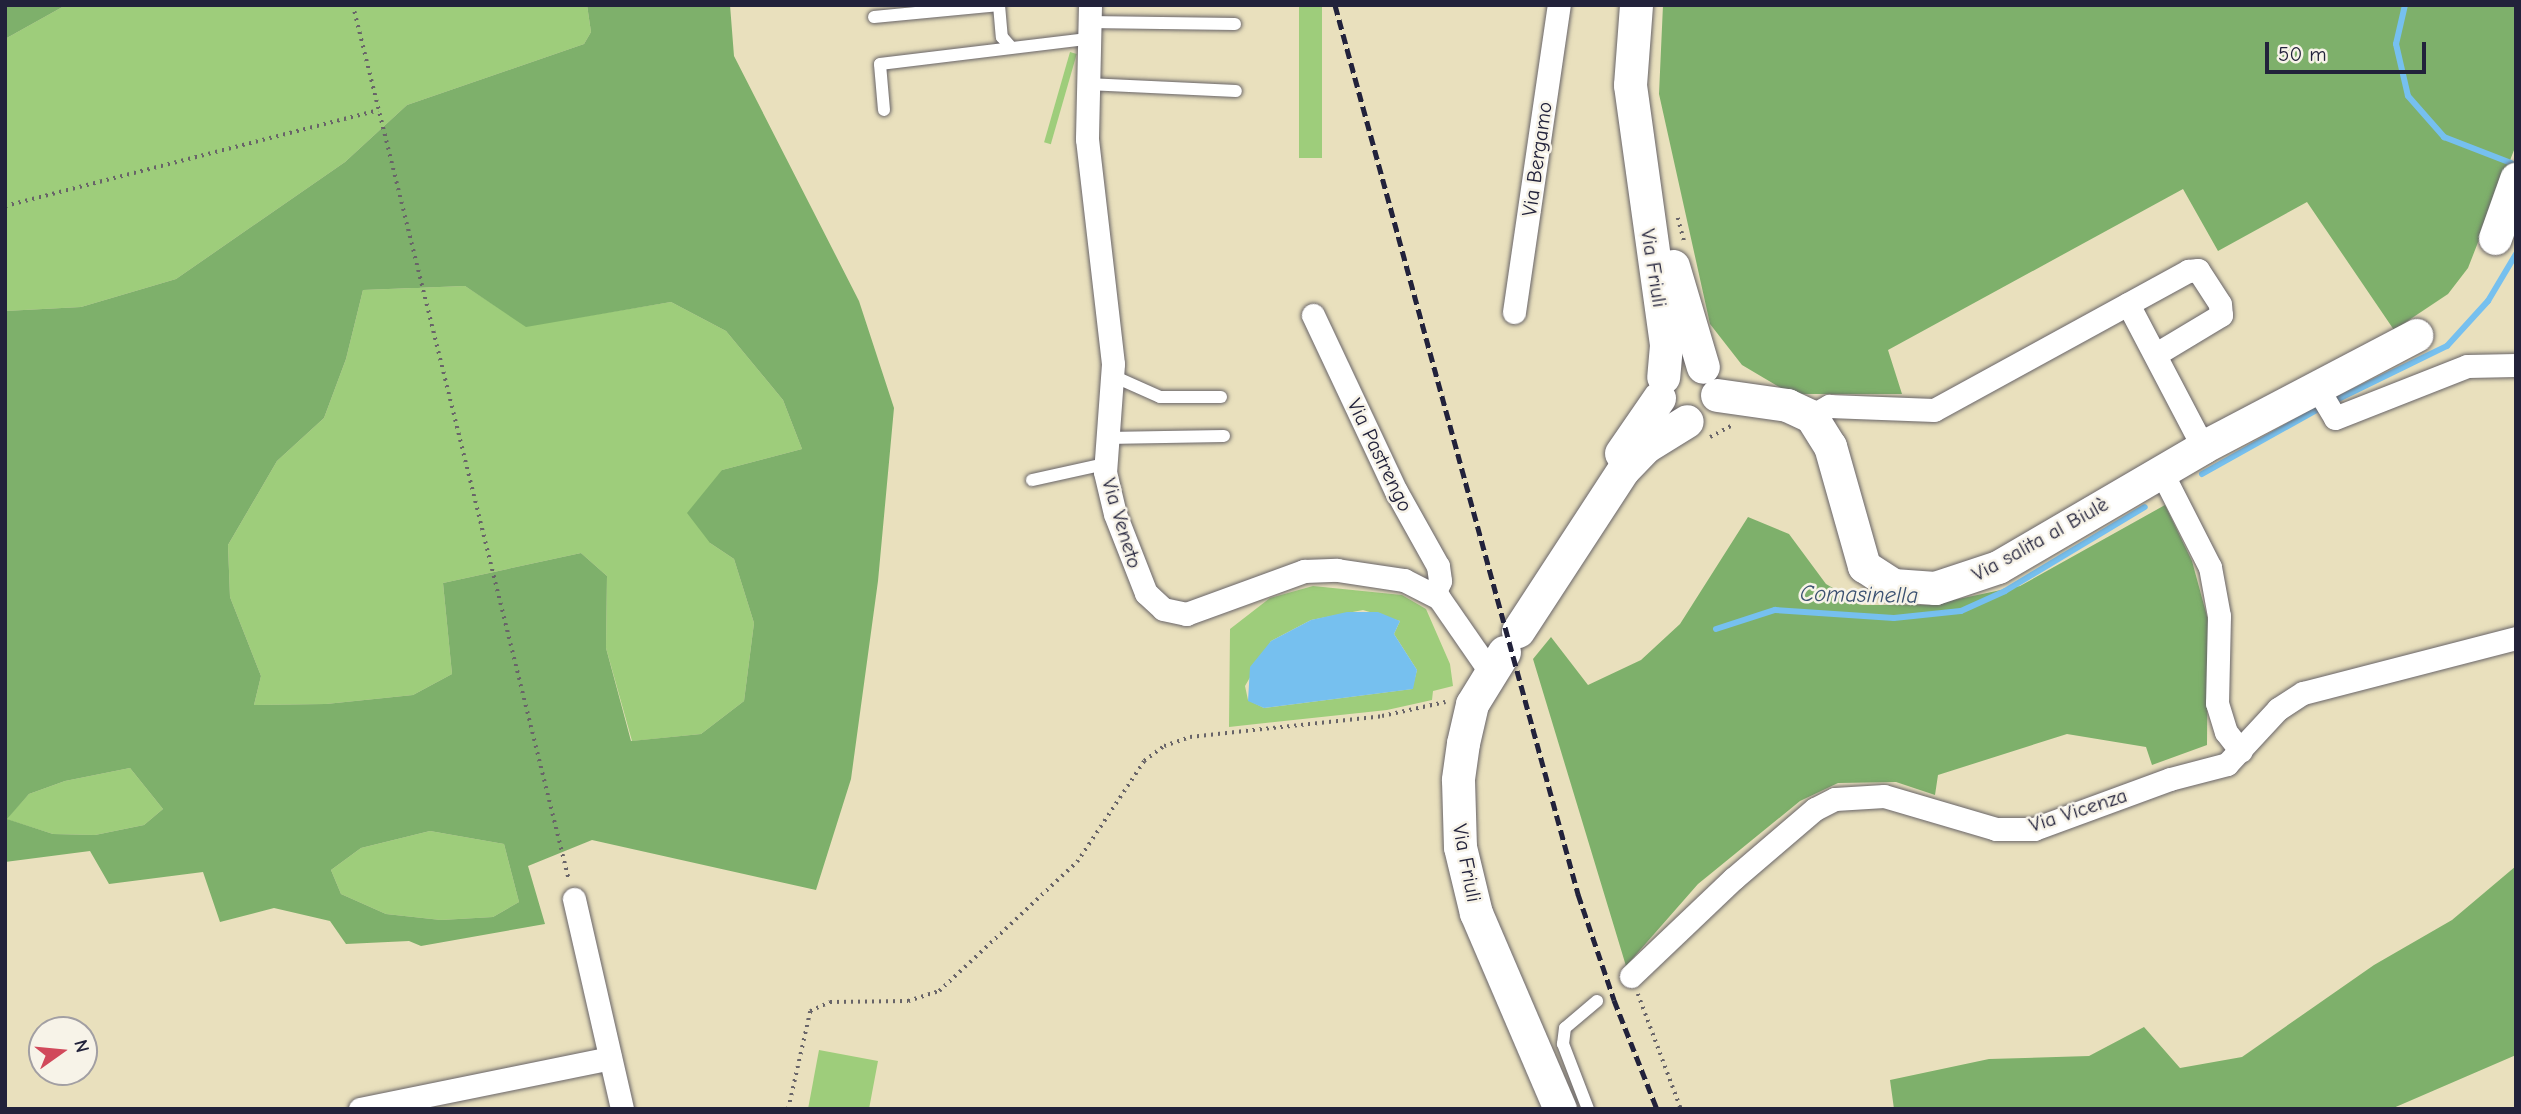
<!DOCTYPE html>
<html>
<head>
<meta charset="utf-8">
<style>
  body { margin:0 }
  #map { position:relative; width:2521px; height:1114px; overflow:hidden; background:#e9e0bd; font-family:"Comic Neue",sans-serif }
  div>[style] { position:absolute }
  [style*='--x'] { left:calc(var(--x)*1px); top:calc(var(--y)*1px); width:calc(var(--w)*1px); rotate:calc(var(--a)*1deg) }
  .green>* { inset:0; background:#9ecd7b; transform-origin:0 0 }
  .forest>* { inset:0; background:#7eb06b }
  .water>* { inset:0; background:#76c0ef }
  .stream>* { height:6px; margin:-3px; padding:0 3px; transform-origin:3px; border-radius:3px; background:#76c0ef }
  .path>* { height:3.5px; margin-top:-1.75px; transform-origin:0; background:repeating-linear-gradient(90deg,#686468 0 2px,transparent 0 7px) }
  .roads { filter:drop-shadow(0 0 2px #686468) drop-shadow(0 0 2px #686468) }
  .lane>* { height:12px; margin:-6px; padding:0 6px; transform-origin:6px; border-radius:6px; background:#fff }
  .street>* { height:23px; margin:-11.5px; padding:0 11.5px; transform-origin:11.5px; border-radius:11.5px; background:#fff }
  .secondary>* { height:33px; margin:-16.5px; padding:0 16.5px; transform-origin:16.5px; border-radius:16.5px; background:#fff }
  .rail>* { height:5px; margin-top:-2.5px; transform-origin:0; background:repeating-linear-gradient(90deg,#22223b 0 10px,transparent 0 15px) }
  span { translate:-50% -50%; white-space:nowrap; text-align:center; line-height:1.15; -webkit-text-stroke:5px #f7f3e8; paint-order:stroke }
  .street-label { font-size:21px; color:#22223b }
  .water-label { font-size:23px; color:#3b5171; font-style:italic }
  .frame { position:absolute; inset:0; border:7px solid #22223b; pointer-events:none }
  .north { position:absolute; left:28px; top:1016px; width:70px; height:70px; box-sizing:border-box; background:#f7f3e8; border:2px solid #a29fa3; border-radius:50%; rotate:75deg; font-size:19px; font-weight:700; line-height:28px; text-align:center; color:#22223b }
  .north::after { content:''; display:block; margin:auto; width:24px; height:32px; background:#d1495b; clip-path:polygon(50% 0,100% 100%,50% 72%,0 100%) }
  .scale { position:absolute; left:2265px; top:42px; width:161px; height:32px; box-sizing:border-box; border:4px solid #22223b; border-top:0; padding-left:9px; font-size:21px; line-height:24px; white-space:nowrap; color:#22223b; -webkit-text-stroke:5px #f7f3e8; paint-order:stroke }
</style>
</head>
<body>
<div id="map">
  <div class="green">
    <div style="clip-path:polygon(66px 5px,587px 5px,591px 32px,584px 44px,407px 105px,345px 162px,176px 279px,81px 307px,5px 311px,5px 39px)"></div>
    <div style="left:1299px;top:5px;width:23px;height:153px"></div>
    <div style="left:1070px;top:52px;width:7px;height:94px;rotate:16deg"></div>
    <div style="clip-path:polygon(465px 286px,526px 326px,671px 302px,726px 331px,783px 400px,802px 449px,722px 470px,710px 543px,734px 559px,754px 623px,744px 701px,701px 734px,632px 741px,606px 648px,607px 576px,581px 553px,443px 583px,452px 674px,413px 695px,326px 704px,254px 705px,261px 676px,230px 597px,228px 545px,277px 461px,324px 418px,346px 359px,363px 290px)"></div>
    <div style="clip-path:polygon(evenodd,1313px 586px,1402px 595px,1426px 609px,1450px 664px,1453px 686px,1433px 691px,1432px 700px,1387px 710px,1229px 727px,1230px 629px,1270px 598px,1313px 586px,1363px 610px,1400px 621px,1394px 634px,1417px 670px,1412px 689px,1264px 708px,1248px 700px,1245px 686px,1271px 641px,1311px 620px,1363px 610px)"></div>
    <div style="clip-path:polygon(130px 768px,163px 809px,144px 825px,95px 835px,53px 834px,6px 819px,29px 794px,65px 781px)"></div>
    <div style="clip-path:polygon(430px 831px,504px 844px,519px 902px,493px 917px,441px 920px,386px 914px,341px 894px,331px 870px,361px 848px)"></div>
    <div style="clip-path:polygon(819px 1050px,878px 1061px,869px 1109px,808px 1109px)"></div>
  </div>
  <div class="forest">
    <div style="clip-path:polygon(5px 5px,66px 5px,5px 39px)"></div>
    <div style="clip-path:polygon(evenodd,587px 5px,730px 5px,734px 56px,859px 301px,894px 408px,878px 581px,851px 779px,816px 890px,592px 840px,528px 866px,545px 924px,421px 946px,409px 941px,346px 944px,330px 921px,274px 908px,220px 922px,203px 872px,109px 884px,90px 851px,5px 862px,5px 311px,81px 307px,176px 279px,345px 162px,407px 105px,584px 44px,591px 32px,587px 5px,465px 286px,526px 327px,671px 302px,726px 331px,783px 400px,802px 449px,722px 470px,687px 513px,710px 543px,734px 559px,754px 623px,744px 701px,701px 734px,631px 741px,606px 648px,607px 576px,581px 553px,443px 583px,452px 674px,413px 695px,326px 704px,254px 705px,261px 676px,230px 597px,228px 545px,277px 461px,324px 418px,346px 359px,363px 290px,465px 286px,587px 5px,130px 768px,163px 809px,144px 825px,95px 835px,53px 834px,7px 819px,29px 794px,65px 781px,130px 768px,587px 5px,430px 831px,504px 844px,519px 902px,493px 917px,441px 920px,386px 914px,341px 894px,331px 870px,361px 848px,430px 831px)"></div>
    <div style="clip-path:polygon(1663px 5px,2516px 5px,2516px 145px,2468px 268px,2448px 294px,2394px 330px,2307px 202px,2218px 251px,2183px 189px,1888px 350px,1902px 394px,1791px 394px,1742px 365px,1710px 324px,1659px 94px)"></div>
    <div style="clip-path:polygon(2165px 505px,2192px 561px,2208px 620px,2207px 745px,2152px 765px,2146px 747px,2067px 734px,1938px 775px,1935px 795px,1896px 782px,1838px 783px,1800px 801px,1698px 884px,1626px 966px,1533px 659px,1551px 637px,1588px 685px,1641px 660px,1680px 624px,1748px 517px,1789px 534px,1826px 584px,1862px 605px,1930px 605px,2020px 586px)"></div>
    <div style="clip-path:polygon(2516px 866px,2516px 1055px,2391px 1109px,1894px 1109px,1890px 1080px,1989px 1059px,2089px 1056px,2144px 1027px,2180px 1068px,2242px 1057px,2374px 965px,2452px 920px)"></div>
  </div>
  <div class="water">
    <div style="clip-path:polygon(1347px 612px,1378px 612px,1400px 621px,1394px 634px,1417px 670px,1413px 689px,1264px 708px,1248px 701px,1250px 667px,1271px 641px,1311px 620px)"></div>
  </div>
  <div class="stream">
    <div style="--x:2405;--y:5;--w:40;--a:103"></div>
    <div style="--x:2396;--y:44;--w:53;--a:77"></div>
    <div style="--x:2408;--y:96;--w:55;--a:48.7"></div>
    <div style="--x:2444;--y:137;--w:72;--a:21.2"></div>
    <div style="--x:2332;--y:402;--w:128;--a:-26"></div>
    <div style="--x:2447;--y:346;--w:61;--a:-47.7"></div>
    <div style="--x:2488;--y:301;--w:55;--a:-59.2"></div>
    <div style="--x:2202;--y:474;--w:135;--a:-29.2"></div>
    <div style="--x:1716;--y:629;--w:62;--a:-17.9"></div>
    <div style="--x:1775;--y:610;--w:119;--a:3.8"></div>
    <div style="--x:1894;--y:618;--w:67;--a:-6"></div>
    <div style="--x:1961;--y:611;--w:48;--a:-24.4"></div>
    <div style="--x:2005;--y:591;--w:163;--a:-31"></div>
  </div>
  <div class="path">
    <div style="--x:353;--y:5;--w:901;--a:76.13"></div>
    <div style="--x:5;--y:206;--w:385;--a:-14.4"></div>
    <div style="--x:1678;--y:218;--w:24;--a:75"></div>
    <div style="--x:1710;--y:437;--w:24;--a:-28"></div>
    <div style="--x:1638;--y:994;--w:123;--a:69.5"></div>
    <div style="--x:788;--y:1109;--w:100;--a:-77.3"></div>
    <div style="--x:810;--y:1011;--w:22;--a:-24"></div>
    <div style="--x:830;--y:1002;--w:78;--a:-0.7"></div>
    <div style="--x:908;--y:1001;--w:33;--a:-18"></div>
    <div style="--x:939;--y:991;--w:189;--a:-43.1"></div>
    <div style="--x:1077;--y:862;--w:121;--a:-56.4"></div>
    <div style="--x:1144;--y:761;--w:25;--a:-37"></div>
    <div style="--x:1164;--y:746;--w:28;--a:-19"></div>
    <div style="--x:1190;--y:737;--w:193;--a:-6.2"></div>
    <div style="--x:1382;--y:716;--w:65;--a:-12.5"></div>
  </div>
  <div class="roads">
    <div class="lane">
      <div style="--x:874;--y:17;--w:126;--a:-5.5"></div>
      <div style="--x:999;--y:5;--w:32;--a:85"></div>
      <div style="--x:1002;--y:37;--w:11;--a:49"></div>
      <div style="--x:1088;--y:22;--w:147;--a:0.8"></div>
      <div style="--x:1087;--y:84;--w:149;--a:2.7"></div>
      <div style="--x:884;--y:110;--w:46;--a:-95"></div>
      <div style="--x:880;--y:64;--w:209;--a:-6.9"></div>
      <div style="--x:1113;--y:376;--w:51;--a:24.1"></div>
      <div style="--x:1160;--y:397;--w:61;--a:0"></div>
      <div style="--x:1106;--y:438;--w:118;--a:-1"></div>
      <div style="--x:1032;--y:480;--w:75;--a:-12.4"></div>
      <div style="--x:1588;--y:1109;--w:70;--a:-111"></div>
      <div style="--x:1563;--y:1044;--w:16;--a:-83"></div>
      <div style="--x:1565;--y:1028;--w:42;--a:-40.2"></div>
    </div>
    <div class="street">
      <div style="--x:1090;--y:5;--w:134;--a:91.3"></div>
      <div style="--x:1087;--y:139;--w:226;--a:83.4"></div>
      <div style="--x:1113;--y:364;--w:108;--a:94.2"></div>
      <div style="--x:1105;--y:472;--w:43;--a:76.6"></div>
      <div style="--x:1115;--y:514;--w:85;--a:68.6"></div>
      <div style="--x:1146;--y:593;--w:23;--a:43"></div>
      <div style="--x:1163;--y:609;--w:24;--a:12"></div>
      <div style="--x:1186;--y:614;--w:126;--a:-20"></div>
      <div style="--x:1304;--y:571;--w:33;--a:-2"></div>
      <div style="--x:1337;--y:570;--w:68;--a:8.5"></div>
      <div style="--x:1404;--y:580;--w:39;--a:27"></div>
      <div style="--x:1439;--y:598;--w:91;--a:55.3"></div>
      <div style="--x:2128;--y:304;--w:161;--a:62.3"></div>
      <div style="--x:1514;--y:312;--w:310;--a:-81.7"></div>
      <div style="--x:1313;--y:315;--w:195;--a:64.8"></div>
      <div style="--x:1396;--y:491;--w:86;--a:60.8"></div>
      <div style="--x:1438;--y:566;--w:15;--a:82"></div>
      <div style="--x:1440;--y:581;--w:14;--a:115"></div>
      <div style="--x:2316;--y:386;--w:37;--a:59"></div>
      <div style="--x:2335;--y:418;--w:142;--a:-21.5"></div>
      <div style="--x:2467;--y:366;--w:49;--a:-1.2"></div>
      <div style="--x:1811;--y:416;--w:21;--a:-29"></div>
      <div style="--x:1829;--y:406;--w:105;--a:2.2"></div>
      <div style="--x:1934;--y:410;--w:290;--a:-28.7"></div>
      <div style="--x:2188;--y:271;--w:10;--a:-6"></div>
      <div style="--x:2198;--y:270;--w:40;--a:57.1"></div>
      <div style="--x:2220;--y:304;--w:11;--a:85"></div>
      <div style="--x:2221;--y:315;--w:76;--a:149"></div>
      <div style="--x:2161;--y:471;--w:108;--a:63"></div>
      <div style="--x:2210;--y:567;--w:50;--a:79.6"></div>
      <div style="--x:2219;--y:616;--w:87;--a:91.3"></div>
      <div style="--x:2217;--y:703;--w:30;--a:73"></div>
      <div style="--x:2226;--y:732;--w:24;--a:52"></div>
      <div style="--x:574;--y:899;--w:215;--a:77.1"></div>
      <div style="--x:1631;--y:976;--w:141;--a:-43.6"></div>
      <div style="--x:1733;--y:879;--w:108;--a:-40.5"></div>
      <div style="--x:1815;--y:809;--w:22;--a:-27"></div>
      <div style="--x:1835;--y:799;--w:49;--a:-3.5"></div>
      <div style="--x:1884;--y:796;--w:117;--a:16.4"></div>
      <div style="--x:1996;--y:829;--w:38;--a:0"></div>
      <div style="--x:2034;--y:829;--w:145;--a:-20.2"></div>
      <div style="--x:2170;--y:779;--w:59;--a:-14.7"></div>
      <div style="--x:2227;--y:764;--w:75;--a:-47.2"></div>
      <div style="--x:2278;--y:709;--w:30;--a:-33"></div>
      <div style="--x:2303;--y:693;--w:220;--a:-14.5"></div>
      <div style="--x:360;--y:1109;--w:255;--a:-11.5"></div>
    </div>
    <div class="secondary">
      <div style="--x:1636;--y:5;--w:80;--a:94.3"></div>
      <div style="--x:1630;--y:85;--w:262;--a:82.1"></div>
      <div style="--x:1666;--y:345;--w:32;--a:95"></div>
      <div style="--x:2495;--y:238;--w:63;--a:-70.4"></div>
      <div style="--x:1673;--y:266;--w:105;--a:73.5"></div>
      <div style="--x:1717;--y:395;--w:71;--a:8.1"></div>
      <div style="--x:1787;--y:405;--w:26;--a:25"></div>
      <div style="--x:1811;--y:416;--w:36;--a:58"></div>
      <div style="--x:1830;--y:446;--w:125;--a:74.2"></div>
      <div style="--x:1864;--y:566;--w:35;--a:33"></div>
      <div style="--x:1893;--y:585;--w:42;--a:4.1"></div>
      <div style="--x:1935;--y:588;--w:66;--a:-18.4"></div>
      <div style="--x:1998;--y:567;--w:238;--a:-30.3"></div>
      <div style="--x:2203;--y:447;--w:241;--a:-27.7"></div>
      <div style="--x:1621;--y:453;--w:67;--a:-55.4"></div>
      <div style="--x:1518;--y:631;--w:192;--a:-56.9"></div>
      <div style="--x:1623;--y:470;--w:32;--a:-46"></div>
      <div style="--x:1645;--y:447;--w:49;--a:-31.8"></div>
      <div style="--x:1504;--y:652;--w:61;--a:121.6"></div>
      <div style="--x:1472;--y:704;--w:40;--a:103"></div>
      <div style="--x:1463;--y:743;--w:37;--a:98"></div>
      <div style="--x:1458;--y:780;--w:67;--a:88.3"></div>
      <div style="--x:1460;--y:847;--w:68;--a:76.4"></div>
      <div style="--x:1476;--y:913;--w:213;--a:66.8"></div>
    </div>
  </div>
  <div class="rail">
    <div style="--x:1335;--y:5;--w:922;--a:74.71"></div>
    <div style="--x:1578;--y:894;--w:112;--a:71.2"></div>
    <div style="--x:1614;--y:1000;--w:117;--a:68.5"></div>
  </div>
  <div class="street-label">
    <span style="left:1537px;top:159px;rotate:-82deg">Via Bergamo</span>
    <span style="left:1654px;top:268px;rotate:81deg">Via Friuli</span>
    <span style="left:1380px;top:455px;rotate:64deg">Via Pastrengo</span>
    <span style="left:1122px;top:523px;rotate:73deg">Via Veneto</span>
    <span style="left:2040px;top:539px;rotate:-29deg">Via salita al Biulè</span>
    <span style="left:2078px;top:810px;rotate:-18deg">Via Vicenza</span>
    <span style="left:1467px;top:863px;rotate:79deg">Via Friuli</span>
  </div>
  <div class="water-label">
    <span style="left:1859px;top:595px;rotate:1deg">Comasinella</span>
  </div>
  <div class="frame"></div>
  <div class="north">N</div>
  <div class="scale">50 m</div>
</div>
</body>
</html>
